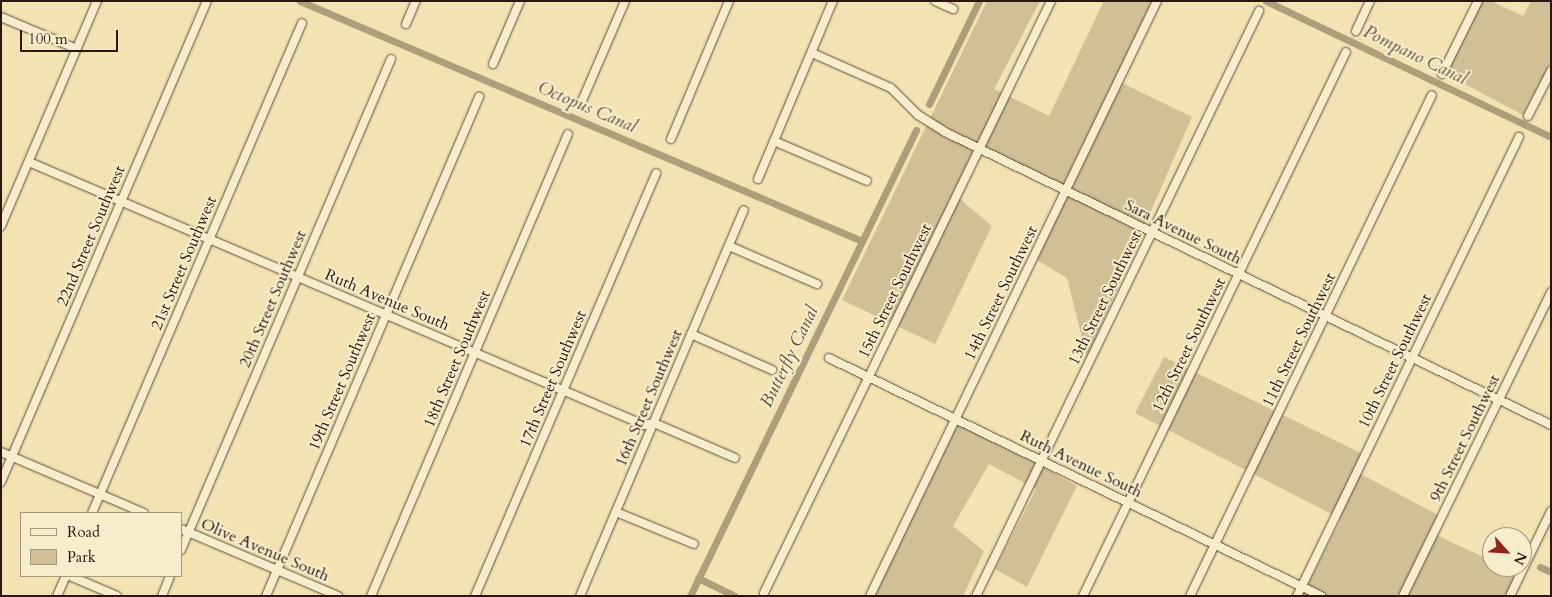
<!DOCTYPE html>
<html>
<head>
<meta charset="utf-8">
<style>
  body { margin:0 }
  #map { position:relative; width:1552px; height:597px; overflow:hidden; background:#f3e3b2; font-family:Cardo,serif }
  div>[style] { position:absolute }
  [style*='--x'] { left:calc(var(--x)*1px); top:calc(var(--y)*1px); width:calc(var(--w)*1px); rotate:calc(var(--a)*1deg) }
  .green>* { inset:0; background:#d1c096 }
  .canal>* { height:7px; margin:-3.5px; padding:0 3.5px; transform-origin:3.5px; border-radius:3.5px; background:#af9e7b }
  .roads { filter:drop-shadow(0 0 1px #5c4b38) drop-shadow(0 0 1px #5c4b38) }
  .minor>* { height:8px; margin:-4px; padding:0 4px; transform-origin:4px; border-radius:4px; background:#f7edcd }
  span { translate:-50% -50%; white-space:nowrap; text-align:center; line-height:1.15; -webkit-text-stroke:4px #f7edcd; paint-order:stroke }
  .street-label { font-size:16px; color:#2a1810 }
  .water-label { font-size:18px; color:#5f4e3b; font-style:italic }
  .frame { position:absolute; inset:0; border:2px solid #2a1810; pointer-events:none }
  .legend { position:absolute; left:20px; top:512px; width:162px; height:65px; box-sizing:border-box; background:#f7edcd; border:1px solid #a59881; margin:0; padding:6px 9px; list-style:none; font-size:15px; color:#2a1810 }
  .legend li { display:flex; align-items:center; gap:10px; height:25px }
  .legend b { width:25px; border:1px solid #a59881 }
  .north { position:absolute; left:1482px; top:527px; width:50px; height:50px; box-sizing:border-box; background:#f7edcd; border:1px solid #a59881; border-radius:50%; rotate:116deg; font-size:14px; font-weight:700; line-height:20px; text-align:center; color:#2a1810 }
  .north::after { content:''; display:block; margin:auto; width:18px; height:22px; background:#8f2418; clip-path:polygon(50% 0,100% 100%,50% 72%,0 100%) }
  .scale { position:absolute; left:20px; top:30px; width:98px; height:22px; box-sizing:border-box; border:2px solid #2a1810; border-top:0; padding-left:6px; font-size:15px; line-height:18px; white-space:nowrap; color:#2a1810; -webkit-text-stroke:4px #f7edcd; paint-order:stroke }
</style>
</head>
<body>
<div id="map">
  <div class="green">
    <div style="clip-path:polygon(987px 1px,1040px 1px,994px 89px,1049px 116px,1104px 1px,1153px 1px,1118px 81px,1192px 117px,1087px 358px,1067px 278px,1035px 259px,1066px 194px,976px 151px,954px 194px,992px 226px,935px 344px,842px 300px)"></div>
    <div style="clip-path:polygon(1476px 1px,1491px 1px,1523px 16px,1531px 1px,1551px 1px,1551px 62px,1523px 115px,1440px 71px)"></div>
    <div style="clip-path:polygon(1164px 357px,1365px 455px,1357px 472px,1442px 517px,1434px 534px,1492px 561px,1492px 567px,1506px 567px,1522px 574px,1511px 596px,1302px 596px,1341px 519px,1135px 413px)"></div>
    <div style="clip-path:polygon(959px 420px,1077px 486px,1027px 587px,995px 569px,1036px 489px,989px 464px,953px 526px,984px 551px,963px 596px,866px 596px)"></div>
  </div>
  <div class="canal">
    <div style="--x:300;--y:1;--w:611;--a:23.12"></div>
    <div style="--x:1266;--y:1;--w:316;--a:25.5"></div>
    <div style="--x:929;--y:104;--w:114;--a:-64.1"></div>
    <div style="--x:1540;--y:567;--w:12;--a:24"></div>
    <div style="--x:698;--y:578;--w:41;--a:25.9"></div>
    <div style="--x:690;--y:596;--w:518;--a:-64.13"></div>
  </div>
  <div class="roads">
    <div class="minor">
      <div style="--x:935;--y:1;--w:20;--a:24"></div>
      <div style="--x:1;--y:17;--w:82;--a:22.8"></div>
      <div style="--x:406;--y:24;--w:25;--a:-67"></div>
      <div style="--x:1356;--y:31;--w:33;--a:-65"></div>
      <div style="--x:812;--y:53;--w:86;--a:23.9"></div>
      <div style="--x:891;--y:88;--w:38;--a:45"></div>
      <div style="--x:918;--y:115;--w:32;--a:32"></div>
      <div style="--x:945;--y:132;--w:673;--a:25.8"></div>
      <div style="--x:493;--y:64;--w:69;--a:-66.8"></div>
      <div style="--x:1442;--y:74;--w:81;--a:-63.7"></div>
      <div style="--x:582;--y:101;--w:109;--a:-66.7"></div>
      <div style="--x:1528;--y:116;--w:51;--a:-62.9"></div>
      <div style="--x:671;--y:139;--w:150;--a:-67.2"></div>
      <div style="--x:774;--y:141;--w:101;--a:23.3"></div>
      <div style="--x:29;--y:162;--w:669;--a:23.15"></div>
      <div style="--x:644;--y:425;--w:10;--a:-11"></div>
      <div style="--x:654;--y:423;--w:88;--a:23.4"></div>
      <div style="--x:758;--y:179;--w:193;--a:-67.2"></div>
      <div style="--x:1;--y:226;--w:245;--a:-66.9"></div>
      <div style="--x:729;--y:246;--w:96;--a:23.4"></div>
      <div style="--x:691;--y:334;--w:89;--a:24"></div>
      <div style="--x:829;--y:358;--w:547;--a:25.81"></div>
      <div style="--x:1;--y:452;--w:155;--a:23.1"></div>
      <div style="--x:1;--y:482;--w:523;--a:-66.82"></div>
      <div style="--x:616;--y:512;--w:84;--a:22.3"></div>
      <div style="--x:92;--y:513;--w:533;--a:-66.8"></div>
      <div style="--x:181;--y:529;--w:171;--a:23.1"></div>
      <div style="--x:181;--y:550;--w:534;--a:-66.84"></div>
      <div style="--x:70;--y:576;--w:51;--a:23.1"></div>
      <div style="--x:764;--y:593;--w:658;--a:-64.14"></div>
      <div style="--x:57;--y:596;--w:22;--a:-66"></div>
      <div style="--x:162;--y:596;--w:22;--a:-68"></div>
      <div style="--x:266;--y:596;--w:543;--a:-66.88"></div>
      <div style="--x:371;--y:596;--w:502;--a:-66.91"></div>
      <div style="--x:475;--y:596;--w:460;--a:-66.8"></div>
      <div style="--x:580;--y:596;--w:419;--a:-67"></div>
      <div style="--x:870;--y:596;--w:661;--a:-64.25"></div>
      <div style="--x:976;--y:596;--w:650;--a:-64.18"></div>
      <div style="--x:1083;--y:596;--w:604;--a:-64.2"></div>
      <div style="--x:1190;--y:596;--w:556;--a:-64.22"></div>
      <div style="--x:1297;--y:596;--w:510;--a:-64.19"></div>
      <div style="--x:1403;--y:596;--w:338;--a:-64"></div>
      <div style="--x:1510;--y:596;--w:94;--a:-64.2"></div>
    </div>
  </div>
  <div class="street-label">
    <span style="left:1183px;top:232px;rotate:26deg">Sara Avenue South</span>
    <span style="left:91px;top:236px;rotate:-67deg">22nd Street Southwest</span>
    <span style="left:184px;top:263px;rotate:-67deg">21st Street Southwest</span>
    <span style="left:895px;top:291px;rotate:-64deg">15th Street Southwest</span>
    <span style="left:1001px;top:293px;rotate:-64deg">14th Street Southwest</span>
    <span style="left:1105px;top:298px;rotate:-64deg">13th Street Southwest</span>
    <span style="left:273px;top:299px;rotate:-67deg">20th Street Southwest</span>
    <span style="left:387px;top:300px;rotate:23deg">Ruth Avenue South</span>
    <span style="left:1299px;top:340px;rotate:-64deg">11th Street Southwest</span>
    <span style="left:1189px;top:345px;rotate:-64deg">12th Street Southwest</span>
    <span style="left:457px;top:359px;rotate:-67deg">18th Street Southwest</span>
    <span style="left:1395px;top:361px;rotate:-64deg">10th Street Southwest</span>
    <span style="left:553px;top:379px;rotate:-67deg">17th Street Southwest</span>
    <span style="left:342px;top:382px;rotate:-67deg">19th Street Southwest</span>
    <span style="left:649px;top:398px;rotate:-67deg">16th Street Southwest</span>
    <span style="left:1465px;top:438px;rotate:-64deg">9th Street Southwest</span>
    <span style="left:1081px;top:464px;rotate:26deg">Ruth Avenue South</span>
    <span style="left:265px;top:550px;rotate:23deg">Olive Avenue South</span>
  </div>
  <div class="water-label">
    <span style="left:1415px;top:56px;rotate:26deg">Pompano Canal</span>
    <span style="left:587px;top:108px;rotate:23deg">Octopus Canal</span>
    <span style="left:790px;top:357px;rotate:-64deg">Butterfly Canal</span>
  </div>
  <div class="frame"></div>
  <ul class="legend">
  <li><b style="height:6px;background:#f7edcd"></b>Road</li>
  <li><b style="height:14px;background:#d1c096"></b>Park</li>
  </ul>
  <div class="north">N</div>
  <div class="scale">100 m</div>
</div>
</body>
</html>
